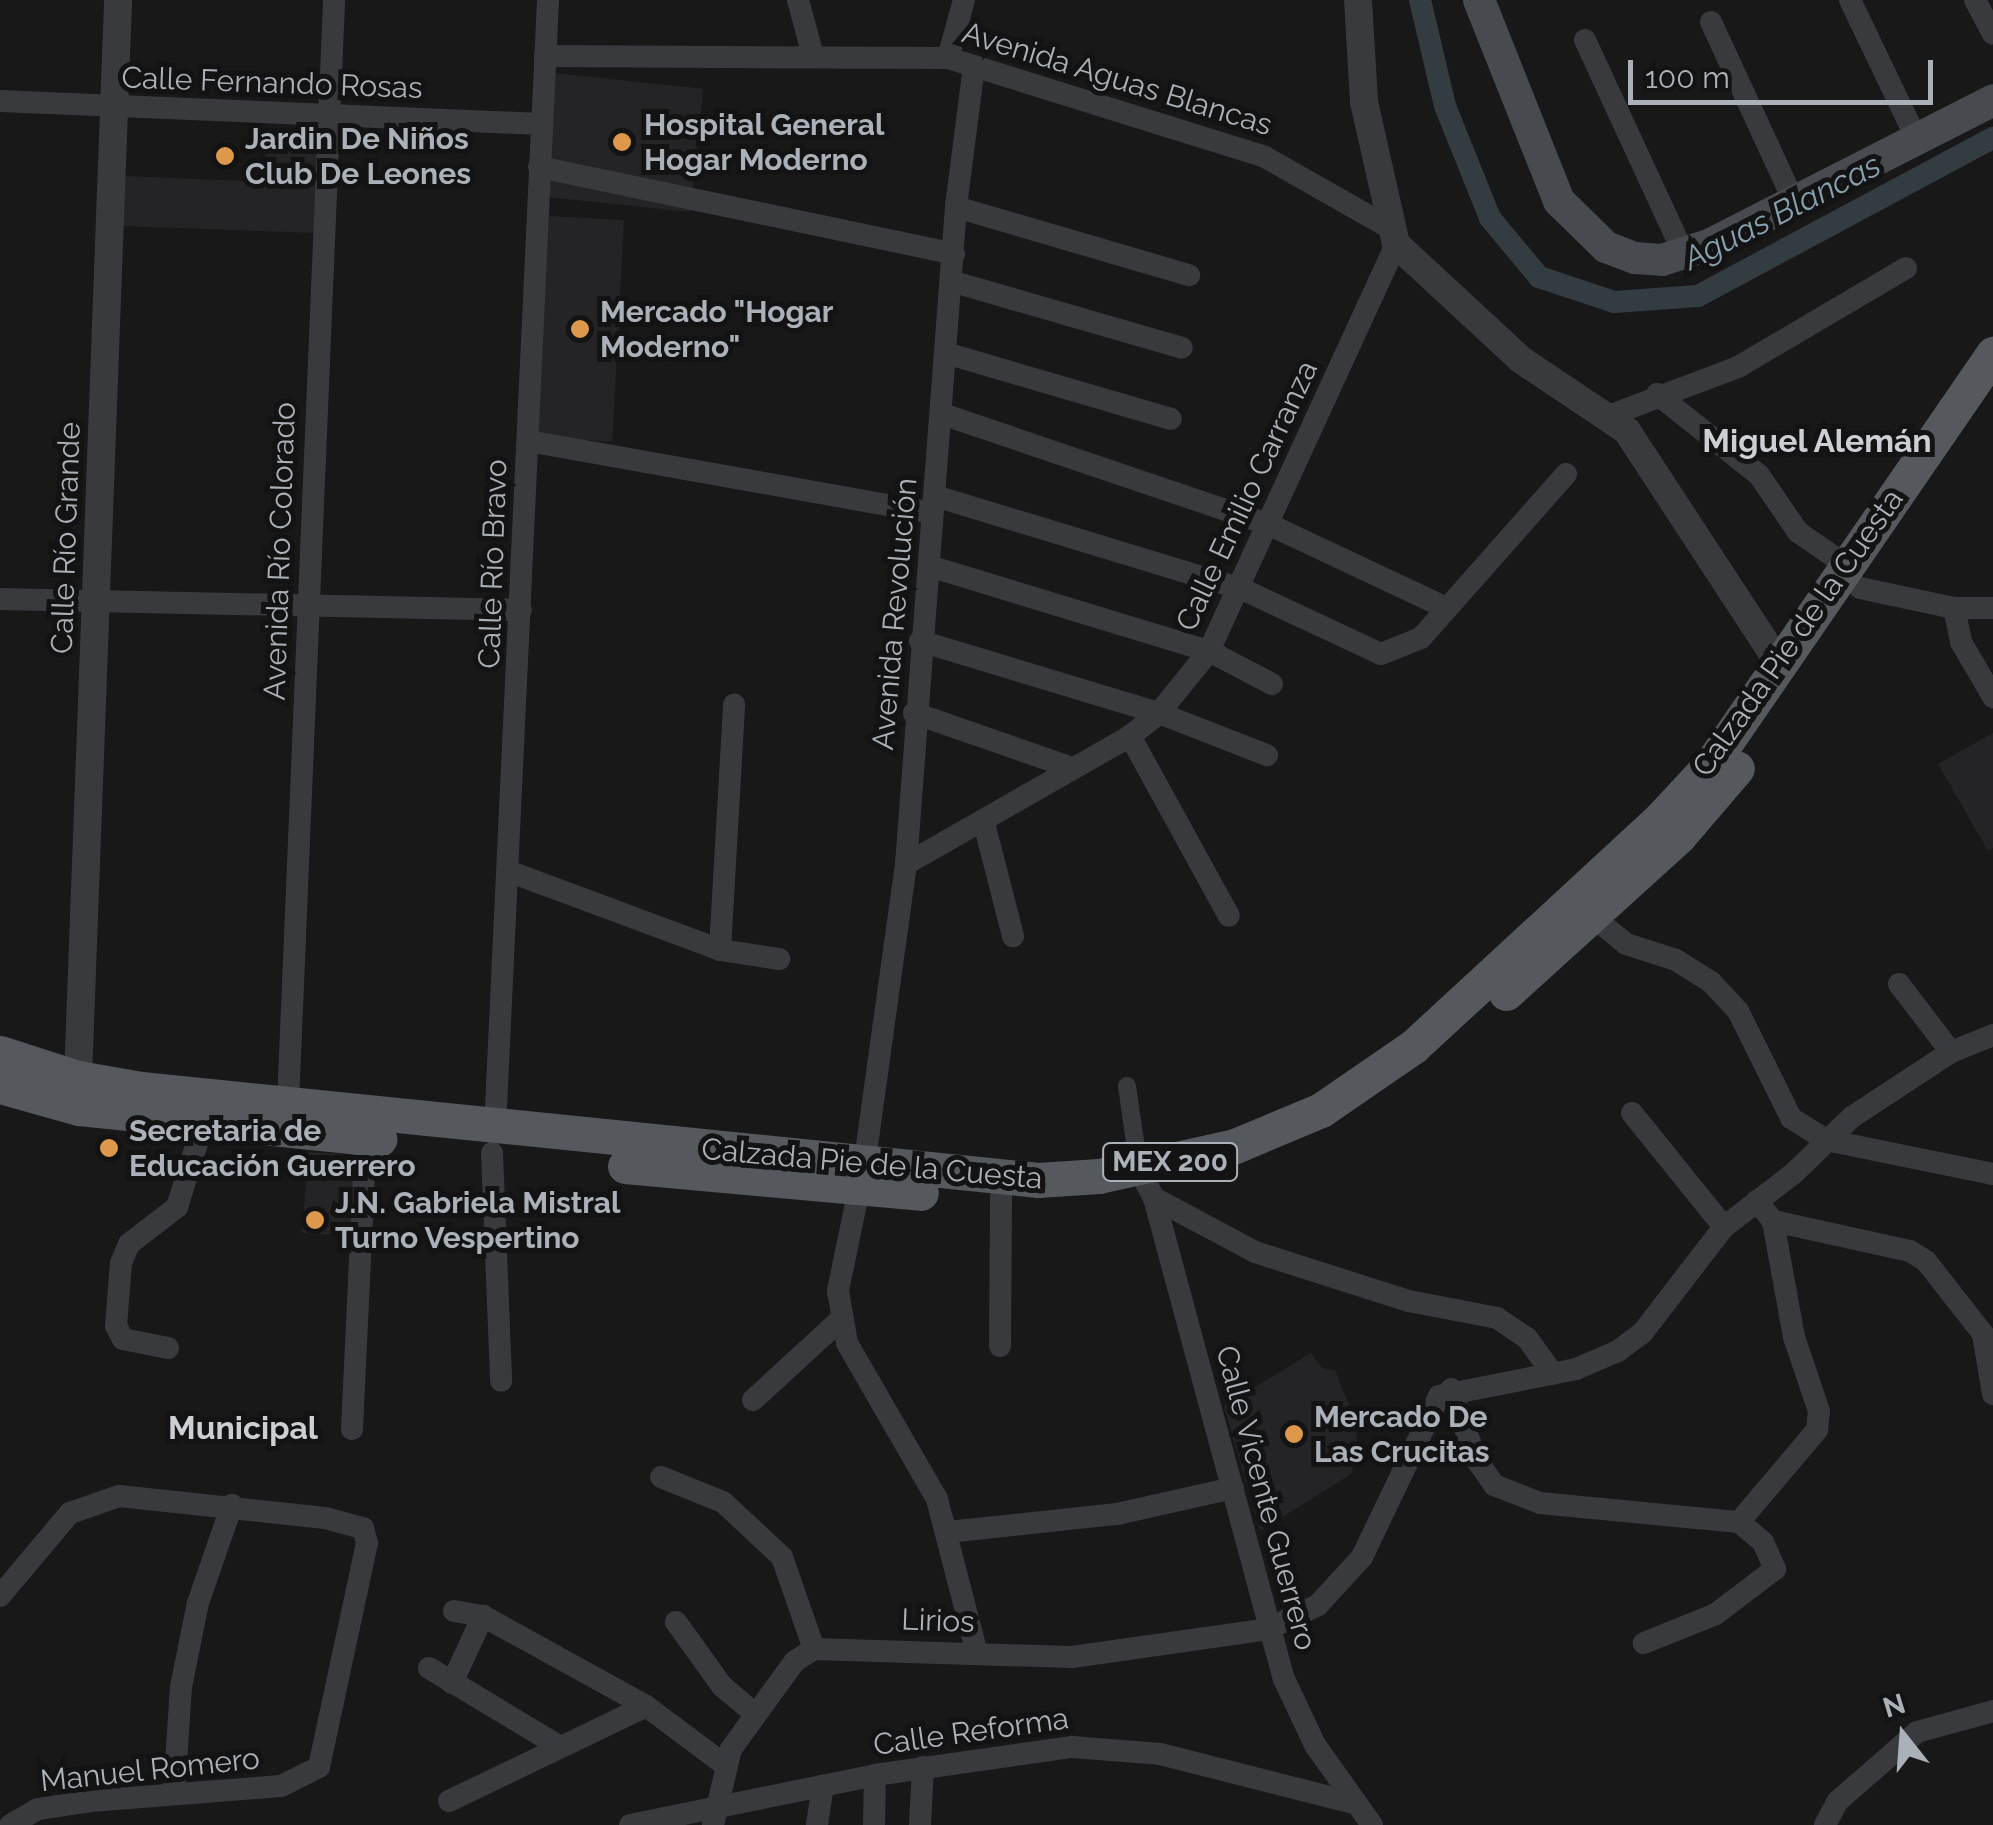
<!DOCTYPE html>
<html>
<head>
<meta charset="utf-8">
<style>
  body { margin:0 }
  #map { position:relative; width:1993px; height:1825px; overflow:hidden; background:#181819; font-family:Raleway,sans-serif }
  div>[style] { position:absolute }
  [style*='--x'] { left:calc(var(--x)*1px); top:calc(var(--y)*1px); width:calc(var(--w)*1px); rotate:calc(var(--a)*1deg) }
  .built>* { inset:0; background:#242426; transform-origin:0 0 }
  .canal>* { height:22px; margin:-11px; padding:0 11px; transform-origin:11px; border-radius:11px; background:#333c41 }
  .pedestrian>* { height:18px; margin:-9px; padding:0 9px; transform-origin:9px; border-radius:9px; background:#393a3e }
  .minor>* { height:22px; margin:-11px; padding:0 11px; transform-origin:11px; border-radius:11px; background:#393a3e }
  .tertiary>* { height:28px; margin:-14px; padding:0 14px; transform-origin:14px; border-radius:14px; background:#393a3e }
  .secondary>* { height:32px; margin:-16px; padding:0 16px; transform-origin:16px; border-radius:16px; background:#474a4e }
  .primary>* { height:35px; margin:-17.5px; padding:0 17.5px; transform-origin:17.5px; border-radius:17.5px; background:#55585c }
  .dots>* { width:28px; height:28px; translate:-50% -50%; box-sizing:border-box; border:5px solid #131314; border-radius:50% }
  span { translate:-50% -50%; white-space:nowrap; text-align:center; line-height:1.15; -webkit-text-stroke:10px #131314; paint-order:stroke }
  .shield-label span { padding:2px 8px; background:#131314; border:2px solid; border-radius:8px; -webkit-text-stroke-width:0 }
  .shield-label { font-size:28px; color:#abb1b8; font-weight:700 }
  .street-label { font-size:30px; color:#abb1b8 }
  .poi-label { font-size:30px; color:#abb1b8; font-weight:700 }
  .left { translate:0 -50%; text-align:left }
  .water-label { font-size:32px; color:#87a1ae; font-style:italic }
  .neighbourhood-label { font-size:32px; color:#cccfd4; font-weight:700 }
  .north { position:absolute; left:1853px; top:1685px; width:100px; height:100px; -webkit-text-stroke:8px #131314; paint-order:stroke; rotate:343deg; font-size:28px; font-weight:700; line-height:40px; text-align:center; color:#abb1b8 }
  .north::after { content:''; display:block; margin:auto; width:35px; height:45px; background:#abb1b8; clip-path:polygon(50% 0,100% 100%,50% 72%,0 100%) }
  .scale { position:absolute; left:1628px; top:60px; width:305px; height:45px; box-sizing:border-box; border:5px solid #abb1b8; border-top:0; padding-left:12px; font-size:30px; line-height:35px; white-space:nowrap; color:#abb1b8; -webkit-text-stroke:8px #131314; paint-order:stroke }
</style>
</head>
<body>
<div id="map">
  <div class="built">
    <div style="left:553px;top:73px;width:151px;height:124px;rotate:6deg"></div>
    <div style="clip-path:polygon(266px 143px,325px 144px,317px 233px,121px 226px,123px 176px,266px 182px)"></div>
    <div style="left:549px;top:216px;width:75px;height:222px;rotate:3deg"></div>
    <div style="clip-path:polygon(1993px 733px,1993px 848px,1988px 851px,1938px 764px)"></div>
    <div style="left:308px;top:1152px;width:67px;height:81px;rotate:4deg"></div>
    <div style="clip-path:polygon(1311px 1353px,1322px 1368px,1335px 1370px,1355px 1420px,1358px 1449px,1351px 1474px,1260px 1531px,1224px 1406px)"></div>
  </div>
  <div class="canal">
    <div style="--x:1420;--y:0;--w:109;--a:76.7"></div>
    <div style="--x:1445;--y:106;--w:121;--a:68.1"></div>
    <div style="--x:1490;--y:218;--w:77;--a:50.3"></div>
    <div style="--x:1539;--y:277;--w:79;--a:18.4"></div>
    <div style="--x:1614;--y:302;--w:84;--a:-4.1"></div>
    <div style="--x:1698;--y:296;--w:335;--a:-28.2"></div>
  </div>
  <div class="pedestrian">
    <div style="--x:1127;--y:1086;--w:84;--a:81.8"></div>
  </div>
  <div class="minor">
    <div style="--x:798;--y:0;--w:58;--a:75"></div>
    <div style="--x:1850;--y:0;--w:155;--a:64.4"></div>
    <div style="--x:1975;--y:0;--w:38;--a:62"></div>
    <div style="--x:1711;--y:22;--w:200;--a:65.2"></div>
    <div style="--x:1585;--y:40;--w:236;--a:65.2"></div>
    <div style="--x:545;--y:56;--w:403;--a:0.3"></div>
    <div style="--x:948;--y:58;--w:332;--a:17.3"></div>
    <div style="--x:1265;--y:157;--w:142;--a:29.6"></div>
    <div style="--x:948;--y:58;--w:60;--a:-74.6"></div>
    <div style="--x:974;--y:66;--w:142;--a:97.3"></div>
    <div style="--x:956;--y:207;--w:659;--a:94.35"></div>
    <div style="--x:906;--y:864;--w:304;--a:97.9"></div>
    <div style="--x:864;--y:1165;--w:129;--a:101.7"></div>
    <div style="--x:838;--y:1291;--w:53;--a:80.2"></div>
    <div style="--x:847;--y:1343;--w:180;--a:60"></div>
    <div style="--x:937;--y:1499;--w:156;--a:75.5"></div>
    <div style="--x:0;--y:101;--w:541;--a:2.43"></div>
    <div style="--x:539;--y:167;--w:424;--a:11.8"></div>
    <div style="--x:956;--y:207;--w:243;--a:16.3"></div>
    <div style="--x:954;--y:282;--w:237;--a:16.1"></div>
    <div style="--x:949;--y:354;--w:231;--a:16.3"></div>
    <div style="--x:1657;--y:394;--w:130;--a:38.5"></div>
    <div style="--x:1759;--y:475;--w:69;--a:55.6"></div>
    <div style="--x:1798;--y:532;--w:58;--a:34.5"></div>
    <div style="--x:942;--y:414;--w:346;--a:18.7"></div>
    <div style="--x:1270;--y:525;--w:195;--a:25.2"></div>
    <div style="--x:1611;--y:415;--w:136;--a:-20.7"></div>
    <div style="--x:1738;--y:367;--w:195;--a:-30.5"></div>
    <div style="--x:528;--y:441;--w:411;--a:10.1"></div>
    <div style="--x:935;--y:496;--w:321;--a:16.9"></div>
    <div style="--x:1242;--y:589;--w:153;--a:25.1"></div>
    <div style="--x:1381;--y:654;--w:43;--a:-21.8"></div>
    <div style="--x:1421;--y:638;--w:219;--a:-48.5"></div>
    <div style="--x:929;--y:566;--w:293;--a:16.9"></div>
    <div style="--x:1209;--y:651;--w:71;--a:27.6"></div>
    <div style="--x:1860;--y:588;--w:96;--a:12"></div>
    <div style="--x:1954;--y:608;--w:39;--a:0"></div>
    <div style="--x:0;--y:599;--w:521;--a:1.21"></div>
    <div style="--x:1954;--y:608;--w:35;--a:78"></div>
    <div style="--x:1961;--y:642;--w:64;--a:59.8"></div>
    <div style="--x:920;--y:641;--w:250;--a:16.8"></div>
    <div style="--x:1159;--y:713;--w:116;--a:21.3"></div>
    <div style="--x:914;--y:713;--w:167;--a:19.2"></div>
    <div style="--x:1130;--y:736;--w:205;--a:61.2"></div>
    <div style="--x:984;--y:823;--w:117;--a:75.6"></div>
    <div style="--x:906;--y:864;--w:258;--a:-29.7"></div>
    <div style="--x:1130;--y:736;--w:37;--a:-38"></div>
    <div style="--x:1159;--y:713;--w:80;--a:-51.1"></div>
    <div style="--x:1209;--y:651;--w:448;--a:-65.3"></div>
    <div style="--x:508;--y:871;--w:226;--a:20.4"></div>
    <div style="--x:720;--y:950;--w:60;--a:8.7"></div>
    <div style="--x:1582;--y:908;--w:57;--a:39.3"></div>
    <div style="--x:1626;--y:944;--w:52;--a:17.7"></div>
    <div style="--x:1676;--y:960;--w:41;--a:32.2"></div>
    <div style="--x:1711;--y:982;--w:40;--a:47"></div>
    <div style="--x:1738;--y:1011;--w:119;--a:63.6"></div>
    <div style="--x:1791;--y:1118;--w:41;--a:32.2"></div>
    <div style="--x:1826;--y:1140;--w:170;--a:11.5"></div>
    <div style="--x:720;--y:950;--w:246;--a:-86.7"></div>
    <div style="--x:1899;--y:984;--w:86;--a:52.6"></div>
    <div style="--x:288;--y:1104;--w:1105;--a:-87.61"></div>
    <div style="--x:1632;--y:1113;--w:146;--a:51.1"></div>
    <div style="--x:495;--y:1129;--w:1130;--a:-87.31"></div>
    <div style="--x:492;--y:1153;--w:228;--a:87.7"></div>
    <div style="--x:1139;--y:1169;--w:33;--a:63"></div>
    <div style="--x:1154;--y:1198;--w:498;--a:74.9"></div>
    <div style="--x:1284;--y:1679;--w:73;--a:64.8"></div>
    <div style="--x:1315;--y:1745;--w:98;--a:54.5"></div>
    <div style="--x:1154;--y:1198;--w:115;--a:28.1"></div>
    <div style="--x:1255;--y:1252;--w:162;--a:17.7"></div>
    <div style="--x:1409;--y:1301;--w:90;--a:10.9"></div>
    <div style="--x:1497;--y:1318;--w:36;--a:34"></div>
    <div style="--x:1527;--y:1338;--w:44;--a:54.2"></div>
    <div style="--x:1773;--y:1221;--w:140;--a:12.4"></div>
    <div style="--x:1910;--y:1251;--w:19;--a:32"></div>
    <div style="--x:1926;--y:1261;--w:93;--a:52"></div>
    <div style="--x:1983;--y:1334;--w:61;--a:80.5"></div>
    <div style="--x:1000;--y:1346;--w:149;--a:-89.6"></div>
    <div style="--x:168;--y:1348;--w:46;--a:-168.7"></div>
    <div style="--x:123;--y:1339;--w:15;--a:-118"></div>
    <div style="--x:116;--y:1326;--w:63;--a:-85.5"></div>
    <div style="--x:121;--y:1263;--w:21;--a:-67"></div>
    <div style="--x:129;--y:1244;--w:61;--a:-37.6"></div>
    <div style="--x:177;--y:1207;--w:87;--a:-72.6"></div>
    <div style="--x:1451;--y:1389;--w:74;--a:70.3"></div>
    <div style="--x:1476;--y:1459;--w:32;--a:55"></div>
    <div style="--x:1494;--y:1485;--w:49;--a:21.4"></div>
    <div style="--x:1540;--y:1503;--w:200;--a:5.5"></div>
    <div style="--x:1739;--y:1522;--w:31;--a:40"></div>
    <div style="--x:1763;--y:1542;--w:30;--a:66"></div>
    <div style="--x:1775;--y:1569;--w:74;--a:142.7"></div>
    <div style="--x:1716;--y:1614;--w:78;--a:158.1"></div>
    <div style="--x:753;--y:1400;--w:117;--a:-42.6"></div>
    <div style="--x:352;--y:1429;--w:292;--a:-87.3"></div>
    <div style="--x:661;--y:1477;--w:67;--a:22"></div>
    <div style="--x:723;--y:1502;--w:81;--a:43"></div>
    <div style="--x:782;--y:1557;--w:97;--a:70.8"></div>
    <div style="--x:1739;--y:1522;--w:121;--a:-49.7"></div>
    <div style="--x:1817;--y:1430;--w:19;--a:-84"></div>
    <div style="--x:1819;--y:1411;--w:78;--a:-108.7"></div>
    <div style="--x:1794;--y:1337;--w:118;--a:-100.3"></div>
    <div style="--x:1773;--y:1221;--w:26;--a:-129"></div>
    <div style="--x:948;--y:1532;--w:170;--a:-6.1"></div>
    <div style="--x:1117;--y:1514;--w:119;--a:-12.6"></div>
    <div style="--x:0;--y:1596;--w:109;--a:-49.9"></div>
    <div style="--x:70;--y:1513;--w:52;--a:-19.1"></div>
    <div style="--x:119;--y:1496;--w:207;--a:6.1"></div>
    <div style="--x:325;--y:1518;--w:39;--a:15"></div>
    <div style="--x:363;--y:1528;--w:16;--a:75"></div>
    <div style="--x:367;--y:1543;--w:229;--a:102.1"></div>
    <div style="--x:319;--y:1767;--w:42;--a:153.4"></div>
    <div style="--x:281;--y:1786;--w:191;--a:175.5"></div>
    <div style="--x:91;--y:1801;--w:54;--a:171.4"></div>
    <div style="--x:38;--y:1809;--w:32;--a:150"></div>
    <div style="--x:454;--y:1611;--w:29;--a:10"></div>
    <div style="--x:483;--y:1616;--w:186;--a:28.9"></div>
    <div style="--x:646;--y:1706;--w:99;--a:36.8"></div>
    <div style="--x:676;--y:1622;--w:79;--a:54.3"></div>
    <div style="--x:722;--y:1686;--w:42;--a:40.2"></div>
    <div style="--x:429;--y:1668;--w:152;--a:31"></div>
    <div style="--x:452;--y:1683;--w:74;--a:-65.2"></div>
    <div style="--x:174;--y:1794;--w:107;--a:-86.3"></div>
    <div style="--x:181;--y:1687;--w:86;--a:-78.6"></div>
    <div style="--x:198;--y:1603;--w:104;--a:-70.9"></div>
    <div style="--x:449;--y:1801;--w:219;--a:-25.7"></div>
    <div style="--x:630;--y:1825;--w:250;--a:-11.5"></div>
    <div style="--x:875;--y:1775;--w:199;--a:-8.1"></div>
    <div style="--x:1072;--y:1747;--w:88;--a:4.5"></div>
    <div style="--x:1160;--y:1754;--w:196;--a:14.2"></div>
    <div style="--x:713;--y:1825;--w:78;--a:-76.7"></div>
    <div style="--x:731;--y:1749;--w:109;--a:-54"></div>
    <div style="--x:795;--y:1661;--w:22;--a:-32"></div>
    <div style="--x:814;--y:1649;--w:258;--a:1.8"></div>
    <div style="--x:1072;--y:1657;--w:198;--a:-8.1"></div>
    <div style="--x:1268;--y:1629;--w:55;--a:-25.6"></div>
    <div style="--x:1318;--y:1605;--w:65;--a:-47.5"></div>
    <div style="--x:1362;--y:1557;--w:178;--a:-64.4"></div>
    <div style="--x:1439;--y:1396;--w:140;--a:-11.1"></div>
    <div style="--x:1576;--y:1369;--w:46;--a:-23.2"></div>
    <div style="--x:1618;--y:1351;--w:31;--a:-37"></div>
    <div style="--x:1643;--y:1332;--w:133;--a:-52.4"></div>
    <div style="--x:1724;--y:1227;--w:88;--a:-37.6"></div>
    <div style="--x:1794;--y:1173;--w:81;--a:-44"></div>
    <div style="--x:1852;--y:1117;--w:118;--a:-33.3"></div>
    <div style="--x:1951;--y:1052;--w:45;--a:-22"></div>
    <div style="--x:817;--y:1825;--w:40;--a:-81.5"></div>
    <div style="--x:874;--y:1825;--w:50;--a:-88.9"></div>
    <div style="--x:920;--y:1825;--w:58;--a:-87"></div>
    <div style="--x:1825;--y:1825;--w:27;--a:-62"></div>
    <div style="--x:1838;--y:1801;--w:105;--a:-41.1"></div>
    <div style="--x:1917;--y:1732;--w:79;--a:-15.4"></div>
  </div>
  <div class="tertiary">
    <div style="--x:1358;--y:0;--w:102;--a:86.6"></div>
    <div style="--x:1364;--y:102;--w:146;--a:77.3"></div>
    <div style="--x:1396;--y:244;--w:169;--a:42.8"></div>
    <div style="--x:1520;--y:359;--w:129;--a:33.9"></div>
    <div style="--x:1627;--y:431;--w:280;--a:56.8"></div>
    <div style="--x:78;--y:1078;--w:1079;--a:-87.87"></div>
  </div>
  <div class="secondary">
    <div style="--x:1479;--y:0;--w:216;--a:68.3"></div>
    <div style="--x:1559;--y:201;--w:66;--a:44.4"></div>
    <div style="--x:1606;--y:247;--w:31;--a:21"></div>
    <div style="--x:1635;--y:258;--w:27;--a:4"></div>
    <div style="--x:1662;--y:260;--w:49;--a:-17.7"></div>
    <div style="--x:1709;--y:245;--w:319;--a:-27"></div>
  </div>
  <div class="primary">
    <div style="--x:1506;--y:993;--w:234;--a:-42.2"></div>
    <div style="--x:1679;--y:836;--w:89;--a:-49.5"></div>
    <div style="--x:0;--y:1053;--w:82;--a:17.8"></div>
    <div style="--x:78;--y:1078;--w:64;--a:9.9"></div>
    <div style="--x:141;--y:1089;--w:902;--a:5.79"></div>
    <div style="--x:1038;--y:1180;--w:61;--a:-3.8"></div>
    <div style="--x:1099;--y:1176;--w:139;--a:-12.4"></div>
    <div style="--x:1235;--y:1146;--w:93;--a:-22.7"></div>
    <div style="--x:1321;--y:1110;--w:113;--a:-34.5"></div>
    <div style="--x:1414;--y:1046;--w:336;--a:-42.7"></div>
    <div style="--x:1661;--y:818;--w:74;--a:-47.2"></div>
    <div style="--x:1711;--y:764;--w:498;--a:-55.5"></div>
    <div style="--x:0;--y:1086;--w:82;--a:15.6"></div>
    <div style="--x:79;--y:1108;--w:302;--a:5.9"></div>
    <div style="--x:625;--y:1166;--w:297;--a:5.2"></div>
  </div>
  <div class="dots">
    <div style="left:622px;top:142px;background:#dd984c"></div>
    <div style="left:225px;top:156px;background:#dd984c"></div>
    <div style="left:580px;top:329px;background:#dd984c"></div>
    <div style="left:109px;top:1148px;background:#dd984c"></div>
    <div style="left:315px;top:1220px;background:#dd984c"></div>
    <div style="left:1294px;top:1434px;background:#dd984c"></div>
  </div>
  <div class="shield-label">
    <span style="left:1170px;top:1162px">MEX 200</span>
  </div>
  <div class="street-label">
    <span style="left:1117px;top:79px;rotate:17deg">Avenida Aguas Blancas</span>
    <span style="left:272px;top:83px;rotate:2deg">Calle Fernando Rosas</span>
    <span style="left:1247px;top:496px;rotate:-65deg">Calle Emilio Carranza</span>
    <span style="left:66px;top:538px;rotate:-88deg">Calle Río Grande</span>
    <span style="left:280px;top:551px;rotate:-88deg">Avenida Río Colorado</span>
    <span style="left:493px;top:564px;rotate:-88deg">Calle Río Bravo</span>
    <span style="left:895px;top:614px;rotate:-85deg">Avenida Revolución</span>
    <span style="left:1798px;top:633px;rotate:-55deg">Calzada Pie de la Cuesta</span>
    <span style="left:872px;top:1164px;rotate:5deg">Calzada Pie de la Cuesta</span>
    <span style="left:1266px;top:1498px;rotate:75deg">Calle Vicente Guerrero</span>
    <span style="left:938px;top:1621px;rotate:2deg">Lirios</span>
    <span style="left:971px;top:1732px;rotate:-8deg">Calle Reforma</span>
    <span style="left:150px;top:1770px;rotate:-6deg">Manuel Romero</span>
  </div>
  <div class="poi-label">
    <span class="left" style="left:644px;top:142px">Hospital General<br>Hogar Moderno</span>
    <span class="left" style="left:245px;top:156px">Jardin De Niños<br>Club De Leones</span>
    <span class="left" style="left:600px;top:329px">Mercado "Hogar<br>Moderno"</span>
    <span class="left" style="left:129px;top:1148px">Secretaria de<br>Educación Guerrero</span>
    <span class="left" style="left:335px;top:1220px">J.N. Gabriela Mistral<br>Turno Vespertino</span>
    <span class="left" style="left:1314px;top:1434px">Mercado De<br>Las Crucitas</span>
  </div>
  <div class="water-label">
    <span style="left:1782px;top:212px;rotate:-27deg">Aguas Blancas</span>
  </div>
  <div class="neighbourhood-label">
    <span style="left:1817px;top:441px">Miguel Alemán</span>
    <span style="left:243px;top:1428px">Municipal</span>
  </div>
  <div class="north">N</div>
  <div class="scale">100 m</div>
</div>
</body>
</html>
